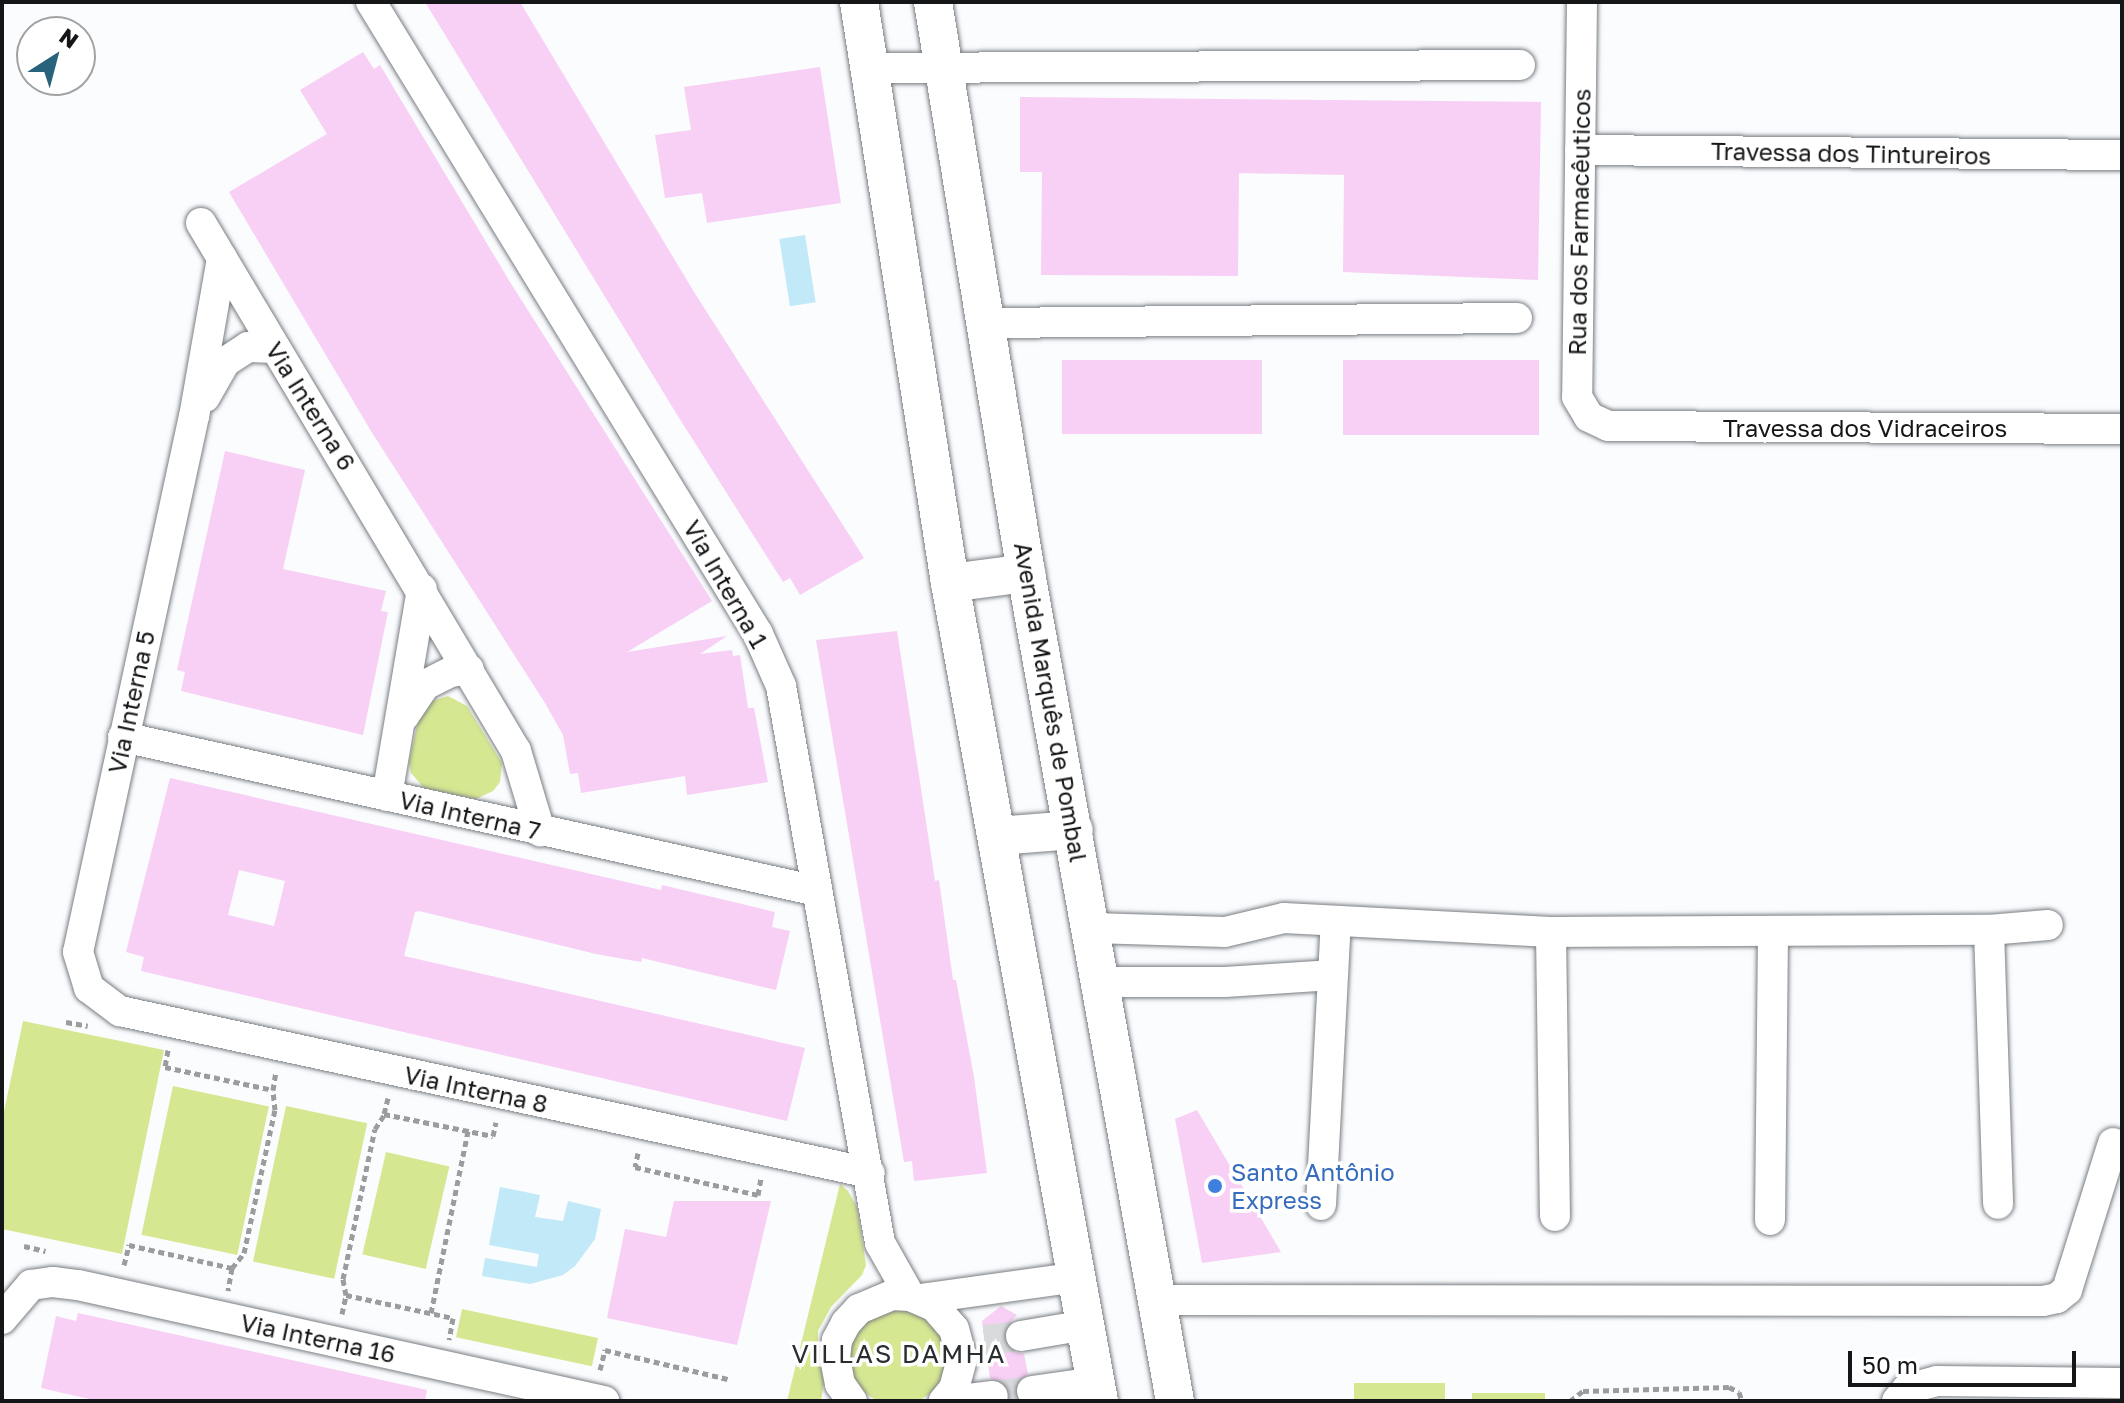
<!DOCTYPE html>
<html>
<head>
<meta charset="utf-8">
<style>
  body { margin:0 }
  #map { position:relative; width:2124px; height:1403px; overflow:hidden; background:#fafcfe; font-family:"Golos Text",sans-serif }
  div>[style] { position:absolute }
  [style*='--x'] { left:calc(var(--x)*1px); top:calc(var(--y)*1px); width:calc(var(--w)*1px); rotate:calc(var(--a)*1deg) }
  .green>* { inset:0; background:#d6e792; transform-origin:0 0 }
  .round { border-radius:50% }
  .water>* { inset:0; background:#c1e9f7; transform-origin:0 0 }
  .building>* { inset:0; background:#f8cff5; transform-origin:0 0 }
  .minor-tunnel>* { height:30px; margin-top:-15px; transform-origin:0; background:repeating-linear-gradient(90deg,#d8dadc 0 30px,transparent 0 45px) }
  .path>* { height:5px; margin-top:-2.5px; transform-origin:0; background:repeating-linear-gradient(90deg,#9b9c9e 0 6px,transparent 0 10px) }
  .roads { filter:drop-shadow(0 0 2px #7a7e82) drop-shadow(0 0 2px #7a7e82) }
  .minor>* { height:30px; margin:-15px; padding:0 15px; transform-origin:15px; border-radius:15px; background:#fff }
  .major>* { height:38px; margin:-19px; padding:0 19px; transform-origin:19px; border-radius:19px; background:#fff }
  .dots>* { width:22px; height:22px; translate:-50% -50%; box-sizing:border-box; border:4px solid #fff; border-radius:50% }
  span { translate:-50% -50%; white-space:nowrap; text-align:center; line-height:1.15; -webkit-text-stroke:7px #fff; paint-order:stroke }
  .street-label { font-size:24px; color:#151618 }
  .shop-label { font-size:24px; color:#366cbe }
  .left { translate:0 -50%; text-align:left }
  .neighbourhood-label { font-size:26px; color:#2a2e31; letter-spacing:2px }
  .frame { position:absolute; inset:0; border:4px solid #151618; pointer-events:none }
  .north { position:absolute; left:16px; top:16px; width:80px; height:80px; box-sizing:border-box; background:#fff; border:2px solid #a1a2a3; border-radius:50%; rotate:36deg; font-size:22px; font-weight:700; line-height:32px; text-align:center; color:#151618 }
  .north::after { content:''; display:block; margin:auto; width:28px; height:36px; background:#27647b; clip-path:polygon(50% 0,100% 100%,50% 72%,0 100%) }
  .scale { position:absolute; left:1848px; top:1351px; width:228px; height:36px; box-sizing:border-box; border:4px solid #151618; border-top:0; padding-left:10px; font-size:24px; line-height:28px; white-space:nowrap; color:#151618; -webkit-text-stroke:6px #fff; paint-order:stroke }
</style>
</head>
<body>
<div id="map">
  <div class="green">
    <div style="clip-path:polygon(448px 696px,467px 706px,502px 763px,500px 782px,493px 791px,476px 799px,424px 788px,411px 773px,409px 762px,420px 712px,429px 702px)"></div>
    <div style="clip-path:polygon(23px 1021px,164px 1050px,122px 1254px,2px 1229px,2px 1121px)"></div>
    <div style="left:173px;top:1086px;width:98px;height:152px;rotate:12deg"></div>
    <div style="left:286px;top:1106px;width:83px;height:159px;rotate:12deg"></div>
    <div style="left:386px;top:1152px;width:65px;height:105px;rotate:13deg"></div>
    <div style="clip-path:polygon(840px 1184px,848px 1191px,857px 1207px,866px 1265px,862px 1275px,831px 1307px,818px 1331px,818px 1355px,824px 1382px,821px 1401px,787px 1401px)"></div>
    <div class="round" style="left:849px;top:1307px;width:98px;height:98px"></div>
    <div style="left:462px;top:1309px;width:139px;height:29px;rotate:12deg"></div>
    <div style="left:1445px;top:1383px;width:18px;height:91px;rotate:90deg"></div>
    <div style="left:1545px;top:1393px;width:8px;height:73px;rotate:90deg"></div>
  </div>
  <div class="water">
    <div style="left:805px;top:235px;width:68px;height:26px;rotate:81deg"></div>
    <div style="clip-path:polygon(500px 1187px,540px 1195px,535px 1217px,563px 1221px,568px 1201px,601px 1209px,595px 1239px,575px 1266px,563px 1275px,530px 1284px,482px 1276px,485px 1258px,537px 1267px,539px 1254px,489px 1245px)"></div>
  </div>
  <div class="building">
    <div style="clip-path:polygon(425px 2px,520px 2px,694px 292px,864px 558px,800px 595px,790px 578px,783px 582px,676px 413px)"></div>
    <div style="clip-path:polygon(363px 52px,374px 69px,380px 65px,510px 282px,712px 601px,627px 652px,727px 636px,700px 654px,732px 650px,733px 656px,740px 655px,748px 708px,754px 708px,768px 782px,687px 795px,685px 776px,581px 793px,578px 773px,570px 774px,563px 735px,545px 703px,371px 431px,229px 192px,327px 134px,300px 90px)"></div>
    <div style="clip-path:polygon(820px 67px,841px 203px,707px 223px,702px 193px,665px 198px,655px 135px,691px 130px,684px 87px)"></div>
    <div style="clip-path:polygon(1020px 97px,1541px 102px,1538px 280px,1343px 272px,1344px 175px,1239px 173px,1238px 276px,1041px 275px,1042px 172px,1020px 172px)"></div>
    <div style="left:1062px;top:360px;width:200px;height:74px"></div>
    <div style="left:1343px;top:360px;width:196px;height:75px"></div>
    <div style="clip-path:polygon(225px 451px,305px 470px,283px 569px,386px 591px,381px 611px,388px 612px,363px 735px,181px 691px,185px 672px,177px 670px)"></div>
    <div style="clip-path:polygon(897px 631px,935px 881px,939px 880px,953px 980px,956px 980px,974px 1077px,987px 1173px,914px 1181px,912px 1161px,904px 1162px,816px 640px)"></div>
    <div style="clip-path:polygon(evenodd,170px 778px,661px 890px,662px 885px,775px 912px,772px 927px,790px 931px,776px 990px,642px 958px,641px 962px,596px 954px,419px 911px,415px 912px,404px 956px,805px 1048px,787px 1121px,141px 971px,144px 957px,126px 952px,170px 778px,239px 870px,285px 881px,274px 926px,228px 915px,239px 870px)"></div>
    <div style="clip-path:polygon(1197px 1110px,1281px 1252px,1202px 1263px,1175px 1119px)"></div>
    <div style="clip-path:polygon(674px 1201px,771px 1201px,737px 1345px,607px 1318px,625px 1229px,666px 1237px)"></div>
    <div style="clip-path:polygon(1001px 1306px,1017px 1315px,1004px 1329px,1003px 1340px,1014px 1352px,1024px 1354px,1028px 1374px,1016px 1384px,1017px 1401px,1010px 1401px,1007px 1385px,990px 1378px,982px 1321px)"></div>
    <div style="clip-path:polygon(78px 1313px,427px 1390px,425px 1401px,98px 1401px,41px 1388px,56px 1316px,76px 1321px)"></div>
  </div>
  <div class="minor-tunnel">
    <div style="--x:984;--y:1340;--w:37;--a:-6"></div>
    <div style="--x:993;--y:1396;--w:39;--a:-7"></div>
  </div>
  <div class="path">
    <div style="--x:66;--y:1022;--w:22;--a:10"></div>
    <div style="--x:168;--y:1050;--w:17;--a:100"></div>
    <div style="--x:165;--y:1067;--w:110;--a:12"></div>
    <div style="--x:273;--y:1090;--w:18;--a:-81"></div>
    <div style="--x:388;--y:1098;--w:16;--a:104"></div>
    <div style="--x:384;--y:1114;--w:111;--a:11.4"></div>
    <div style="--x:493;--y:1136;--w:14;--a:-78"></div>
    <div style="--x:638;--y:1153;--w:14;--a:102"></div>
    <div style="--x:635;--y:1167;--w:126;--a:12.8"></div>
    <div style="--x:758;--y:1195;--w:17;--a:-80"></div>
    <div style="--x:24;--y:1246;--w:22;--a:13"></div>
    <div style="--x:124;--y:1265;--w:21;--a:-76"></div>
    <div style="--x:129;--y:1245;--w:106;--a:12.6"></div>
    <div style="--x:232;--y:1268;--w:23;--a:100"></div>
    <div style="--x:232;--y:1268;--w:19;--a:-51"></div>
    <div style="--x:244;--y:1253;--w:146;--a:-77.8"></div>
    <div style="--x:275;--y:1110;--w:20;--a:-96"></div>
    <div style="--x:346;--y:1295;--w:16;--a:-101"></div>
    <div style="--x:343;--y:1279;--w:153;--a:-78"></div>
    <div style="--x:375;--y:1129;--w:17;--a:-57"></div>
    <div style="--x:431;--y:1313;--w:186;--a:-78.5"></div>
    <div style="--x:342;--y:1314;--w:19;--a:-78"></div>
    <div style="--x:346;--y:1295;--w:109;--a:12.1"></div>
    <div style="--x:453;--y:1318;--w:22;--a:100"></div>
    <div style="--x:600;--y:1370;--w:21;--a:-76"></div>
    <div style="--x:605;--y:1350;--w:126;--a:13.3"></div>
    <div style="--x:1570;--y:1401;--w:16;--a:-38"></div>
    <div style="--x:1583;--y:1391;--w:146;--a:-1.6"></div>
    <div style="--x:1729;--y:1387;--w:11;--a:27"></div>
    <div style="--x:1739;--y:1392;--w:9;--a:72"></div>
  </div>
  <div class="roads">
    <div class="minor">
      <div style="--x:371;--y:2;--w:741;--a:58.52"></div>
      <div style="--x:758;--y:634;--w:57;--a:66.1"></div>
      <div style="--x:781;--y:686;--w:566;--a:79.92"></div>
      <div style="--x:880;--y:1243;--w:61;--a:60.5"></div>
      <div style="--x:1582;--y:2;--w:395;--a:90.7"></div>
      <div style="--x:1577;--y:397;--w:23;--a:59"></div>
      <div style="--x:1589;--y:417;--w:21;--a:25"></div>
      <div style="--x:1608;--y:426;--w:514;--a:0.33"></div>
      <div style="--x:871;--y:68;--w:649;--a:-0.26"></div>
      <div style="--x:1580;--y:150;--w:542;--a:0.53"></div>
      <div style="--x:201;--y:223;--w:615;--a:59.18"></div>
      <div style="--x:516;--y:751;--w:84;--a:73.3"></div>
      <div style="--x:222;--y:258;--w:160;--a:100"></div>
      <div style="--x:194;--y:416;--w:548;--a:102.21"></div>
      <div style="--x:78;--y:952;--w:38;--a:73"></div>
      <div style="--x:89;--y:988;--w:39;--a:37"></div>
      <div style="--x:120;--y:1011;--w:767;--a:12.19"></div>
      <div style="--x:987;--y:323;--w:530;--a:-0.54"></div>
      <div style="--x:205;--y:397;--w:40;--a:-60.3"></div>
      <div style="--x:225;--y:362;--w:27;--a:-33"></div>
      <div style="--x:248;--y:347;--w:27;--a:2"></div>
      <div style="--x:404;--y:716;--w:37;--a:-56"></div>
      <div style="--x:425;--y:685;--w:29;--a:-27"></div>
      <div style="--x:451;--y:672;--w:18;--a:-9"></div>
      <div style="--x:123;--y:737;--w:711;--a:12.51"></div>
      <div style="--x:387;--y:796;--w:210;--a:-80.4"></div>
      <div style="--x:1092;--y:928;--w:133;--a:1.7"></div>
      <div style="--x:1225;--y:932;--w:61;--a:-13.3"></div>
      <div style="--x:1284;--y:918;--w:267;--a:3"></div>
      <div style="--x:1551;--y:932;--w:438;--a:-0.3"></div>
      <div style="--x:1989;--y:930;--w:59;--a:-4.8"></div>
      <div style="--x:1989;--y:930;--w:274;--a:88.1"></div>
      <div style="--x:1551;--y:932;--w:284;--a:89.2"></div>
      <div style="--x:1101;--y:982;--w:124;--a:0"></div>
      <div style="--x:1225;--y:982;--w:108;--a:-3.7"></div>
      <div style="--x:1321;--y:1205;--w:284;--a:-87"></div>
      <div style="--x:1770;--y:1220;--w:289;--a:-89.4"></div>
      <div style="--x:920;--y:1299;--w:160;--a:-7.9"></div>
      <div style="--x:1157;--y:1300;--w:886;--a:0.06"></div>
      <div style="--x:2043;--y:1301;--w:14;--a:-12"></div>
      <div style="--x:2057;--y:1298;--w:13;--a:-39"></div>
      <div style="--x:2067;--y:1290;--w:154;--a:-72.6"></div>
      <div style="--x:2;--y:1319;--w:45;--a:-49.5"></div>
      <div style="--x:31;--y:1285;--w:22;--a:-8"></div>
      <div style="--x:53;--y:1282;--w:25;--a:7"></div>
      <div style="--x:78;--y:1285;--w:539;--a:12.44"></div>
      <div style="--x:1021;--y:1336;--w:66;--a:-9.6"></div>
      <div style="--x:1032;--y:1391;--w:65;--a:-8"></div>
      <div style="--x:852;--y:1401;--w:21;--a:-125"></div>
      <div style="--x:840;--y:1384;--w:25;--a:-101"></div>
      <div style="--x:835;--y:1359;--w:19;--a:-84"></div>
      <div style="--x:837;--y:1340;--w:19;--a:-62"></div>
      <div style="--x:846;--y:1323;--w:19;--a:-47"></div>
      <div style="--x:859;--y:1309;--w:36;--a:-23"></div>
      <div style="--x:892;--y:1295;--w:18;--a:3"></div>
      <div style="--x:910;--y:1296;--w:26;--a:23"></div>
      <div style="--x:934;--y:1306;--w:30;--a:49"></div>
      <div style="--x:954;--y:1329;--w:31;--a:75"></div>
      <div style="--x:962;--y:1359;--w:31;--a:105"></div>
      <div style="--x:954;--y:1389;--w:16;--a:130"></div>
      <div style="--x:952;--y:1401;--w:41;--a:-7"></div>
      <div style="--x:1897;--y:1401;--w:16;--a:-50"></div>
      <div style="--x:1907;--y:1389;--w:31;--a:-15"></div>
      <div style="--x:1937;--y:1381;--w:185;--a:0.6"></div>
    </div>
    <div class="major">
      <div style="--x:859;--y:2;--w:588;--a:81.1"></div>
      <div style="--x:950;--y:583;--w:831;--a:79.68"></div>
      <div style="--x:933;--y:2;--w:579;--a:80.75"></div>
      <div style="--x:1026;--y:573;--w:841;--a:79.8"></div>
      <div style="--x:950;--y:583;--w:77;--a:-7.5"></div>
      <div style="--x:997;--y:836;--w:77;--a:-4.5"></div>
    </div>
  </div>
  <div class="dots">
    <div style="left:1215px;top:1186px;background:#3f7fe0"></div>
  </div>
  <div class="street-label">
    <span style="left:1851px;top:153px;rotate:1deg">Travessa dos Tintureiros</span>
    <span style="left:1579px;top:222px;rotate:-89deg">Rua dos Farmacêuticos</span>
    <span style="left:311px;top:406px;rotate:58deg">Via Interna 6</span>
    <span style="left:1865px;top:428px">Travessa dos Vidraceiros</span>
    <span style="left:726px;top:584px;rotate:60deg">Via Interna 1</span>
    <span style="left:131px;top:702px;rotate:-78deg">Via Interna 5</span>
    <span style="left:1051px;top:702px;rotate:80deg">Avenida Marquês de Pombal</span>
    <span style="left:470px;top:815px;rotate:13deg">Via Interna 7</span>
    <span style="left:476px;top:1089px;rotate:12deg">Via Interna 8</span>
    <span style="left:318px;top:1338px;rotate:12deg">Via Interna 16</span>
  </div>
  <div class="shop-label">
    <span class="left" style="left:1231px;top:1186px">Santo Antônio<br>Express</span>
  </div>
  <div class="neighbourhood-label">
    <span style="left:899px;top:1354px">VILLAS DAMHA</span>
  </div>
  <div class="frame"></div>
  <div class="north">N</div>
  <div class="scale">50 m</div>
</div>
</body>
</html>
